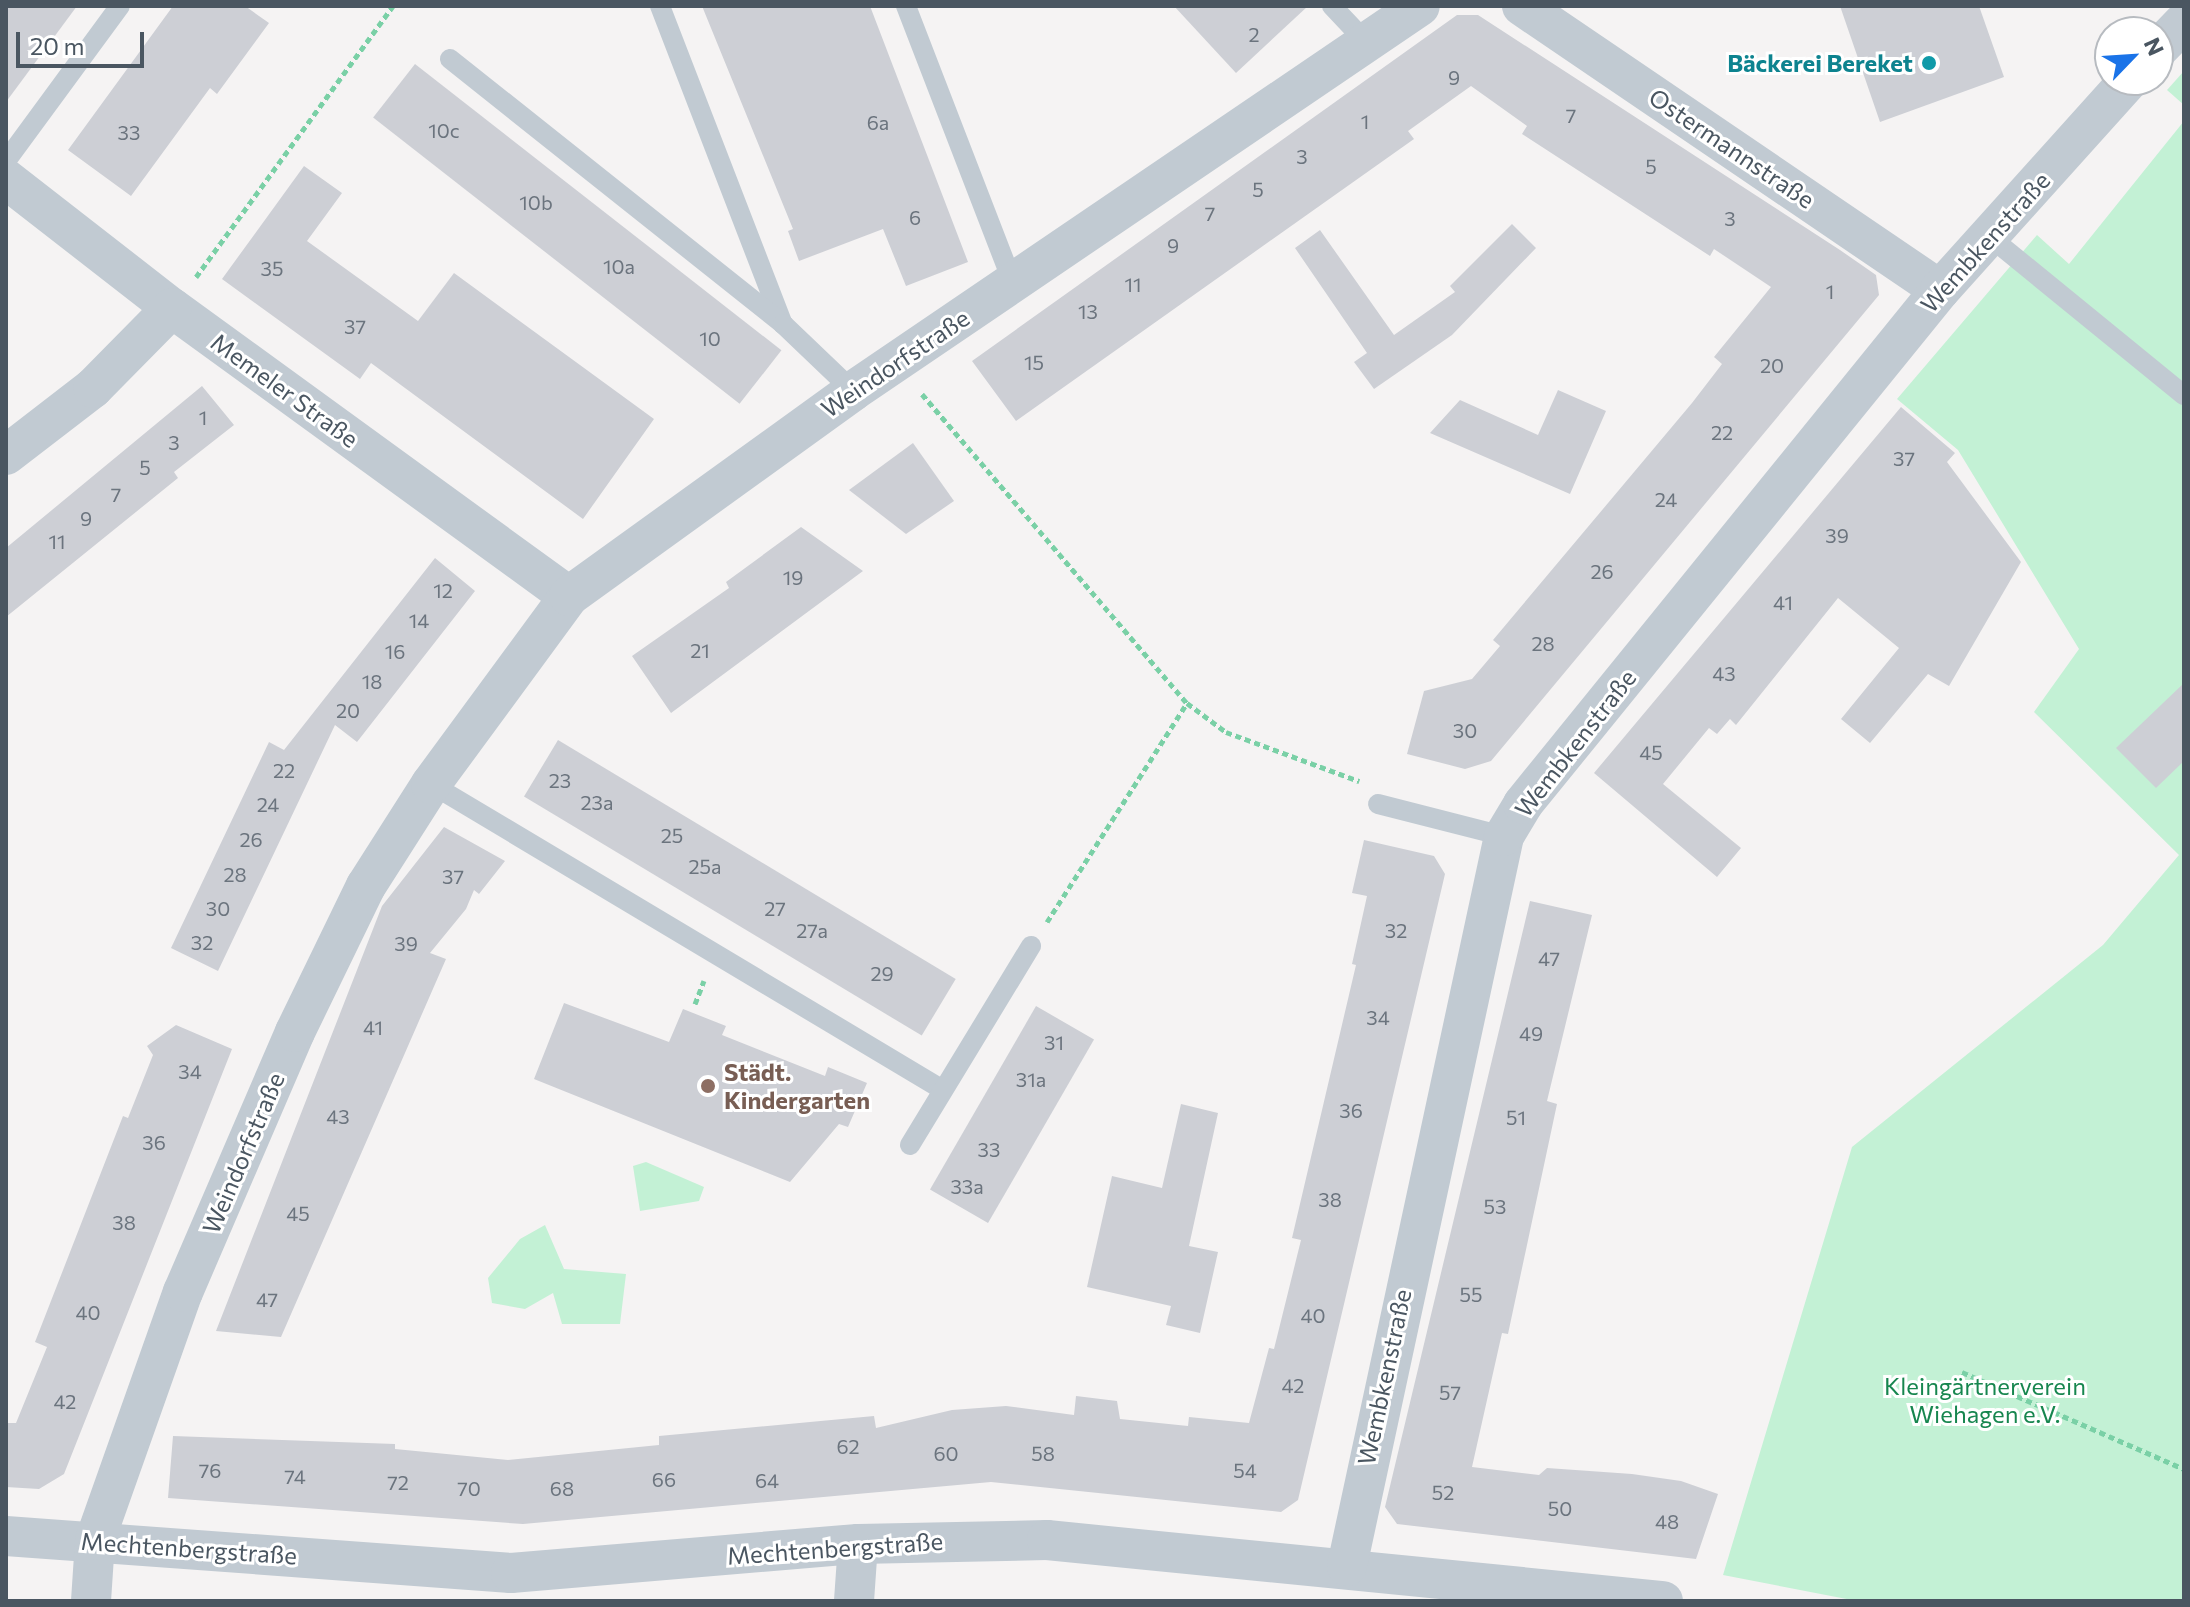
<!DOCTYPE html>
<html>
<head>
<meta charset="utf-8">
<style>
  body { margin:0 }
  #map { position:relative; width:2190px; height:1607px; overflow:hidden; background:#f5f3f3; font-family:Commissioner,sans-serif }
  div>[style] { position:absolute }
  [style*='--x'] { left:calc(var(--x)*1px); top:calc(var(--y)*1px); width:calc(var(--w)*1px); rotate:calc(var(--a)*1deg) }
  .green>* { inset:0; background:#c3f1d5 }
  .building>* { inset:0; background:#cdcfd5; transform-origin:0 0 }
  .path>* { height:5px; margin-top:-2.5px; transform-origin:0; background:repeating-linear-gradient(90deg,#7ad0a6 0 6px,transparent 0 10px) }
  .service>* { height:20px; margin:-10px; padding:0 10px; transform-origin:10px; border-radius:10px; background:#c1cad2 }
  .minor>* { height:40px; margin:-20px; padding:0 20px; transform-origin:20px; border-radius:20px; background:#c1cad2 }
  .dots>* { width:22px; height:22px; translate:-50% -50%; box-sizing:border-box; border:4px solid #fff; border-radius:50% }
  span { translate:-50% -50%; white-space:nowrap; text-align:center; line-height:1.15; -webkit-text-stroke:6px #fff; paint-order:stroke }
  .number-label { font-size:20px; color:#6b747e }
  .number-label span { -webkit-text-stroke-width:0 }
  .culture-label { font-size:24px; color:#0d838f; font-weight:700 }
  .right { translate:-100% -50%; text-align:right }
  .street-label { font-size:24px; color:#4a5661 }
  .education-label { font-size:24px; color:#785e54; font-weight:700 }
  .left { translate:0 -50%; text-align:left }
  .park-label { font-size:24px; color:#17864f }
  .frame { position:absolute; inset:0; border:8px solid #4a5661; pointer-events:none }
  .north { position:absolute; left:2094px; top:16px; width:80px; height:80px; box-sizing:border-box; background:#fff; border:2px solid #b7bbc0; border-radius:50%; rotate:65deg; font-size:22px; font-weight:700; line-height:32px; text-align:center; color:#4a5661 }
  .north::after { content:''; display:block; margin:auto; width:28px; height:36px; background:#1a73e8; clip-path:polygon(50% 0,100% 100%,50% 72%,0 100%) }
  .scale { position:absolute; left:16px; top:32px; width:128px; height:36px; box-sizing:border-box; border:4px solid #4a5661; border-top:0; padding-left:10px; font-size:24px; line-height:28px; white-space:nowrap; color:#4a5661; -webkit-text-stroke:6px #fff; paint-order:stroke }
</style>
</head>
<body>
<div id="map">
  <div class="green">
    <div style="clip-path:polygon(2184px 71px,2184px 105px,2167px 90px)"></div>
    <div style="clip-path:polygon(2184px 121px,2184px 1601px,1857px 1601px,1723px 1575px,1852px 1147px,2103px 945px,2179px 855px,2034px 712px,2079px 649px,1958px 450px,1897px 399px,2037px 235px,2069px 264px)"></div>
    <div style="clip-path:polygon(646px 1162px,704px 1187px,699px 1201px,640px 1211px,633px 1166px)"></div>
    <div style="clip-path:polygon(545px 1225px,564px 1269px,626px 1274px,620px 1324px,562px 1324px,553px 1293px,525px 1309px,492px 1303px,488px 1278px,520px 1239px)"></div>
  </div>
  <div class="building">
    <div style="clip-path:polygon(6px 6px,77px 6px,6px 102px)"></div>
    <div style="clip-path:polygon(173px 6px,245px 6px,269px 23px,217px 94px,210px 88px,131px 196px,68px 150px)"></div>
    <div style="clip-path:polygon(702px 6px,870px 6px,968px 262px,906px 286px,883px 229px,799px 261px,788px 231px,793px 229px)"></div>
    <div style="clip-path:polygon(1174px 6px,1308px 6px,1236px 73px)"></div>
    <div style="clip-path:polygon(1840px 6px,1979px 6px,2004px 77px,1880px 122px)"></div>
    <div style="clip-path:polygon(1457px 15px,1478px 15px,1840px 250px,1876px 275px,1879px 295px,1491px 761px,1465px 769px,1407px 754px,1424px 691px,1472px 679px,1500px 646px,1493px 640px,1692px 403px,1722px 364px,1714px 357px,1771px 287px,1714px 249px,1710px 256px,1522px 134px,1527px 126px,1471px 86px,1408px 131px,1414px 139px,1016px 421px,972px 361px)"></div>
    <div style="left:415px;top:64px;width:465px;height:68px;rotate:38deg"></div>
    <div style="clip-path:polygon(304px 166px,342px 193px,307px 241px,418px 321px,454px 273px,654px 419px,583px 519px,371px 363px,360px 379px,222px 279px)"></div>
    <div style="clip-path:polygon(1512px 224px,1536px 248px,1452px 335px,1374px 389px,1354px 362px,1367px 353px,1295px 248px,1320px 230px,1394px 335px,1455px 292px,1450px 286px)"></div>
    <div style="clip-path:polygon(202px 386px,234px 425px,174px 472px,178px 478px,6px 617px,6px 548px)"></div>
    <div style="clip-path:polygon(1558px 390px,1606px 411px,1570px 494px,1430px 433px,1460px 400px,1538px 435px)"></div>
    <div style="clip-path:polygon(1901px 407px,1955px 453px,1947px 462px,2021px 562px,1949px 686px,1928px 674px,1870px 743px,1841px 719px,1899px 648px,1838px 598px,1736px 725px,1730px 719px,1717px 734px,1709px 728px,1663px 784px,1741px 848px,1717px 877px,1594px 773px)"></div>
    <div style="clip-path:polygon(913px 443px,954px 501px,906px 534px,849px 490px)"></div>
    <div style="clip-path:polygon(801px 527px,863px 571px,671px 713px,632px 656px,729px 588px,726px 582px)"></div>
    <div style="clip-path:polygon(435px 558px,475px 591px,357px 742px,335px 725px,218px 971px,171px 948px,269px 742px,284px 750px)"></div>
    <div style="clip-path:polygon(2184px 683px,2184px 761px,2156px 788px,2116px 748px)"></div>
    <div style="left:558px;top:740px;width:464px;height:66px;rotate:31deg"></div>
    <div style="clip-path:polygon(444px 827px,505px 861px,479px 894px,474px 890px,466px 909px,430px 953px,446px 959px,281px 1337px,216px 1331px,382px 906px)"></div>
    <div style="clip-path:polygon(1364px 840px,1434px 856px,1445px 874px,1298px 1500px,1281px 1512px,991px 1482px,523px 1524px,168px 1498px,173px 1436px,395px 1444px,395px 1449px,508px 1460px,659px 1445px,659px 1436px,874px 1416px,876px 1428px,952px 1410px,1006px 1406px,1074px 1415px,1076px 1396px,1117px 1401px,1120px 1419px,1188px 1426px,1189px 1417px,1249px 1423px,1269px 1348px,1274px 1349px,1301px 1240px,1292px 1238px,1356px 965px,1352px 964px,1367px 896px,1352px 893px)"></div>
    <div style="clip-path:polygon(1530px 901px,1592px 915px,1547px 1101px,1557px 1104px,1508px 1334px,1502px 1333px,1472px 1467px,1539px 1475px,1547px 1468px,1632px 1474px,1681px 1481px,1718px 1494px,1696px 1559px,1397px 1524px,1385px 1507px)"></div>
    <div style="clip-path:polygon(564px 1003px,669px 1042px,683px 1009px,726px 1026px,722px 1035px,825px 1076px,828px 1067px,867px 1083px,848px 1127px,839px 1124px,790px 1182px,534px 1079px)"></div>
    <div style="left:1036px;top:1006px;width:67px;height:212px;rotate:30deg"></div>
    <div style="clip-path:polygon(176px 1025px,232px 1049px,64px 1474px,39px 1489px,6px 1487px,6px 1423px,16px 1423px,47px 1347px,35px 1342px,123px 1116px,128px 1118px,153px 1055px,147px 1046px)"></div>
    <div style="clip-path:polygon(1181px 1104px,1218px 1113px,1189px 1246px,1218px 1252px,1200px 1333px,1166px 1325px,1171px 1306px,1087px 1287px,1112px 1176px,1162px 1188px)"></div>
  </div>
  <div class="path">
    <div style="--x:196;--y:277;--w:335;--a:-54"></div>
    <div style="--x:922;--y:394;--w:407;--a:49.4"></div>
    <div style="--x:1047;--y:922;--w:260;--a:-57.4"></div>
    <div style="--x:1187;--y:703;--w:49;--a:36.6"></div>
    <div style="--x:1226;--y:732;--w:142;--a:20.2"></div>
    <div style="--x:695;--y:1004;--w:25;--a:-69"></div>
    <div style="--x:1962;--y:1372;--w:242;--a:23.6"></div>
  </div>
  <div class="service">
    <div style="--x:660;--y:6;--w:341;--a:68.9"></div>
    <div style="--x:906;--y:6;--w:298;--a:68.9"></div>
    <div style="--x:1332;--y:6;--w:48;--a:46.7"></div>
    <div style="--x:450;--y:59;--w:426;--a:38.5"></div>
    <div style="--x:783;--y:324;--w:97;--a:43.7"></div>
    <div style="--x:6;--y:161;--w:192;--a:-53.7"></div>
    <div style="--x:1990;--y:237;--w:250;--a:39.2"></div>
    <div style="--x:431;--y:784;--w:596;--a:30.86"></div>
    <div style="--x:1378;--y:804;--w:130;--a:14.3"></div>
    <div style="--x:910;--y:1145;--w:233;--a:-58.7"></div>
  </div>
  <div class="minor">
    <div style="--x:1522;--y:6;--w:505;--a:34.19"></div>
    <div style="--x:2158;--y:49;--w:37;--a:-46"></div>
    <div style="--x:6;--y:179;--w:210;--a:37.9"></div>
    <div style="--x:172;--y:308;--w:490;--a:36"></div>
    <div style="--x:6;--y:455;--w:110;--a:-37.6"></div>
    <div style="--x:93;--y:388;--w:112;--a:-45.4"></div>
    <div style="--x:6;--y:1536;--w:506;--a:4.19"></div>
    <div style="--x:511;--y:1573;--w:348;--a:-4.8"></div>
    <div style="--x:858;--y:1544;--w:189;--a:-1.2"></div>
    <div style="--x:1047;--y:1540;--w:619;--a:5.66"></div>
    <div style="--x:1347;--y:1566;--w:747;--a:-77.86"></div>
    <div style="--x:1504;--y:836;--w:37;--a:-59"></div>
    <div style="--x:1523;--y:804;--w:662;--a:-50.95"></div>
    <div style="--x:1940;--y:290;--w:283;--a:-48"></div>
    <div style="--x:91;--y:1601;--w:61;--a:-86.2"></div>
    <div style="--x:95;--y:1540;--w:263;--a:-70.5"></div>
    <div style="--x:183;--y:1292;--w:283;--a:-66.7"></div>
    <div style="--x:295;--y:1032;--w:162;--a:-64.1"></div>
    <div style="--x:366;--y:886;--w:121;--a:-57.5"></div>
    <div style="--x:431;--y:784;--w:233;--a:-53.7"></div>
    <div style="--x:569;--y:596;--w:350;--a:-35.8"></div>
    <div style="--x:853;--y:391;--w:685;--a:-34.18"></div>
    <div style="--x:854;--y:1601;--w:57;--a:-86"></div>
  </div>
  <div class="dots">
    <div style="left:1929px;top:63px;background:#0f9aa8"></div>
    <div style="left:708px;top:1086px;background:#8d6e63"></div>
  </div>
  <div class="number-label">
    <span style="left:1254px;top:34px">2</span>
    <span style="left:1454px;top:77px">9</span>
    <span style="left:1571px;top:115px">7</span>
    <span style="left:1365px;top:121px">1</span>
    <span style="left:878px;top:122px">6a</span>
    <span style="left:444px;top:130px">10c</span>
    <span style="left:129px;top:132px">33</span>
    <span style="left:1302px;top:156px">3</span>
    <span style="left:1651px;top:166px">5</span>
    <span style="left:1258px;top:189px">5</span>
    <span style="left:536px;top:202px">10b</span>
    <span style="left:1210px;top:213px">7</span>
    <span style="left:915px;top:217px">6</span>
    <span style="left:1730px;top:218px">3</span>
    <span style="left:1173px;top:245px">9</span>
    <span style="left:619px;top:266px">10a</span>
    <span style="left:272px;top:268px">35</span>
    <span style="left:1133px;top:284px">11</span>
    <span style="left:1830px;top:291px">1</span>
    <span style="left:1088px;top:311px">13</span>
    <span style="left:355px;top:326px">37</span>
    <span style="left:710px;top:338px">10</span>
    <span style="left:1034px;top:362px">15</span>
    <span style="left:1772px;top:365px">20</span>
    <span style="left:203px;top:417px">1</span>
    <span style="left:1722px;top:432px">22</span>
    <span style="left:174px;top:442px">3</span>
    <span style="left:1904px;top:458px">37</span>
    <span style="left:145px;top:467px">5</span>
    <span style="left:116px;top:494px">7</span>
    <span style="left:1666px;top:499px">24</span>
    <span style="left:86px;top:518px">9</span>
    <span style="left:1837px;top:535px">39</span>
    <span style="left:57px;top:541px">11</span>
    <span style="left:1602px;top:571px">26</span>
    <span style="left:793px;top:577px">19</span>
    <span style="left:443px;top:590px">12</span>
    <span style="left:1783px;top:602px">41</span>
    <span style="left:419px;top:620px">14</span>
    <span style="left:1543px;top:643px">28</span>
    <span style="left:700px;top:650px">21</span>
    <span style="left:395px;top:651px">16</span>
    <span style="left:1724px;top:673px">43</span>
    <span style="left:372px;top:681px">18</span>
    <span style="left:348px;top:710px">20</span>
    <span style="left:1465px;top:730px">30</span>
    <span style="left:1651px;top:752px">45</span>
    <span style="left:284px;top:770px">22</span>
    <span style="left:560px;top:780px">23</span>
    <span style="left:597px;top:802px">23a</span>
    <span style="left:268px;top:804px">24</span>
    <span style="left:672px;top:835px">25</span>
    <span style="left:251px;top:839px">26</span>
    <span style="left:705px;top:866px">25a</span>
    <span style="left:235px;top:874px">28</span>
    <span style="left:453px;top:876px">37</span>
    <span style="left:218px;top:908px">30</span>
    <span style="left:775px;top:908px">27</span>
    <span style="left:812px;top:930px">27a</span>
    <span style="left:1396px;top:930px">32</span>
    <span style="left:202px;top:942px">32</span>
    <span style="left:406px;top:943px">39</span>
    <span style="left:1549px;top:958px">47</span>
    <span style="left:882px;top:973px">29</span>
    <span style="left:1378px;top:1017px">34</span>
    <span style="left:373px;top:1027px">41</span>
    <span style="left:1531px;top:1033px">49</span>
    <span style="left:1054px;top:1042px">31</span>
    <span style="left:190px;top:1071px">34</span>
    <span style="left:1031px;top:1079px">31a</span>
    <span style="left:1351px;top:1110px">36</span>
    <span style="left:338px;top:1116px">43</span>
    <span style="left:1516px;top:1117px">51</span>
    <span style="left:154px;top:1142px">36</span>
    <span style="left:989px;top:1149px">33</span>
    <span style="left:967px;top:1186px">33a</span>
    <span style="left:1330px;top:1199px">38</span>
    <span style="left:1495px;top:1206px">53</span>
    <span style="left:298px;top:1213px">45</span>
    <span style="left:124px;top:1222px">38</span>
    <span style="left:1471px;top:1294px">55</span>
    <span style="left:267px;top:1299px">47</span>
    <span style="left:88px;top:1312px">40</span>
    <span style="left:1313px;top:1315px">40</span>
    <span style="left:1293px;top:1385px">42</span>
    <span style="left:1450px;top:1392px">57</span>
    <span style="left:65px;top:1401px">42</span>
    <span style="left:848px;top:1446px">62</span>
    <span style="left:946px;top:1453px">60</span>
    <span style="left:1043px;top:1453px">58</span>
    <span style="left:210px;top:1470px">76</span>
    <span style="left:1245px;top:1470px">54</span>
    <span style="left:295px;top:1476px">74</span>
    <span style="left:664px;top:1479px">66</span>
    <span style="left:767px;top:1480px">64</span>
    <span style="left:398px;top:1482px">72</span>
    <span style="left:469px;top:1488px">70</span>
    <span style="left:562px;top:1488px">68</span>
    <span style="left:1443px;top:1492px">52</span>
    <span style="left:1560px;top:1508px">50</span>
    <span style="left:1667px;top:1521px">48</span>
  </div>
  <div class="culture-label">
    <span class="right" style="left:1913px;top:63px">Bäckerei Bereket</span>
  </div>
  <div class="street-label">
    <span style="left:1732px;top:148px;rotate:34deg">Ostermannstraße</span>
    <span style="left:1985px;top:242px;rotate:-48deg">Wembkenstraße</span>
    <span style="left:895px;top:363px;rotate:-34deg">Weindorfstraße</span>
    <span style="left:285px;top:390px;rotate:36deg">Memeler Straße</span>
    <span style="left:1575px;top:743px;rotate:-52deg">Wembkenstraße</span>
    <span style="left:243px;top:1153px;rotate:-67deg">Weindorfstraße</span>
    <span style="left:1384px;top:1377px;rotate:-78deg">Wembkenstraße</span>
    <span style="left:189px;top:1548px;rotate:4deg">Mechtenbergstraße</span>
    <span style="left:835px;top:1548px;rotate:-4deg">Mechtenbergstraße</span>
  </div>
  <div class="education-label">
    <span class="left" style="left:724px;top:1086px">Städt.<br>Kindergarten</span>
  </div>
  <div class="park-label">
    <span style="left:1985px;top:1400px">Kleingärtnerverein<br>Wiehagen e.V.</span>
  </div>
  <div class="frame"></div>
  <div class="north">N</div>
  <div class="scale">20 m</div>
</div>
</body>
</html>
